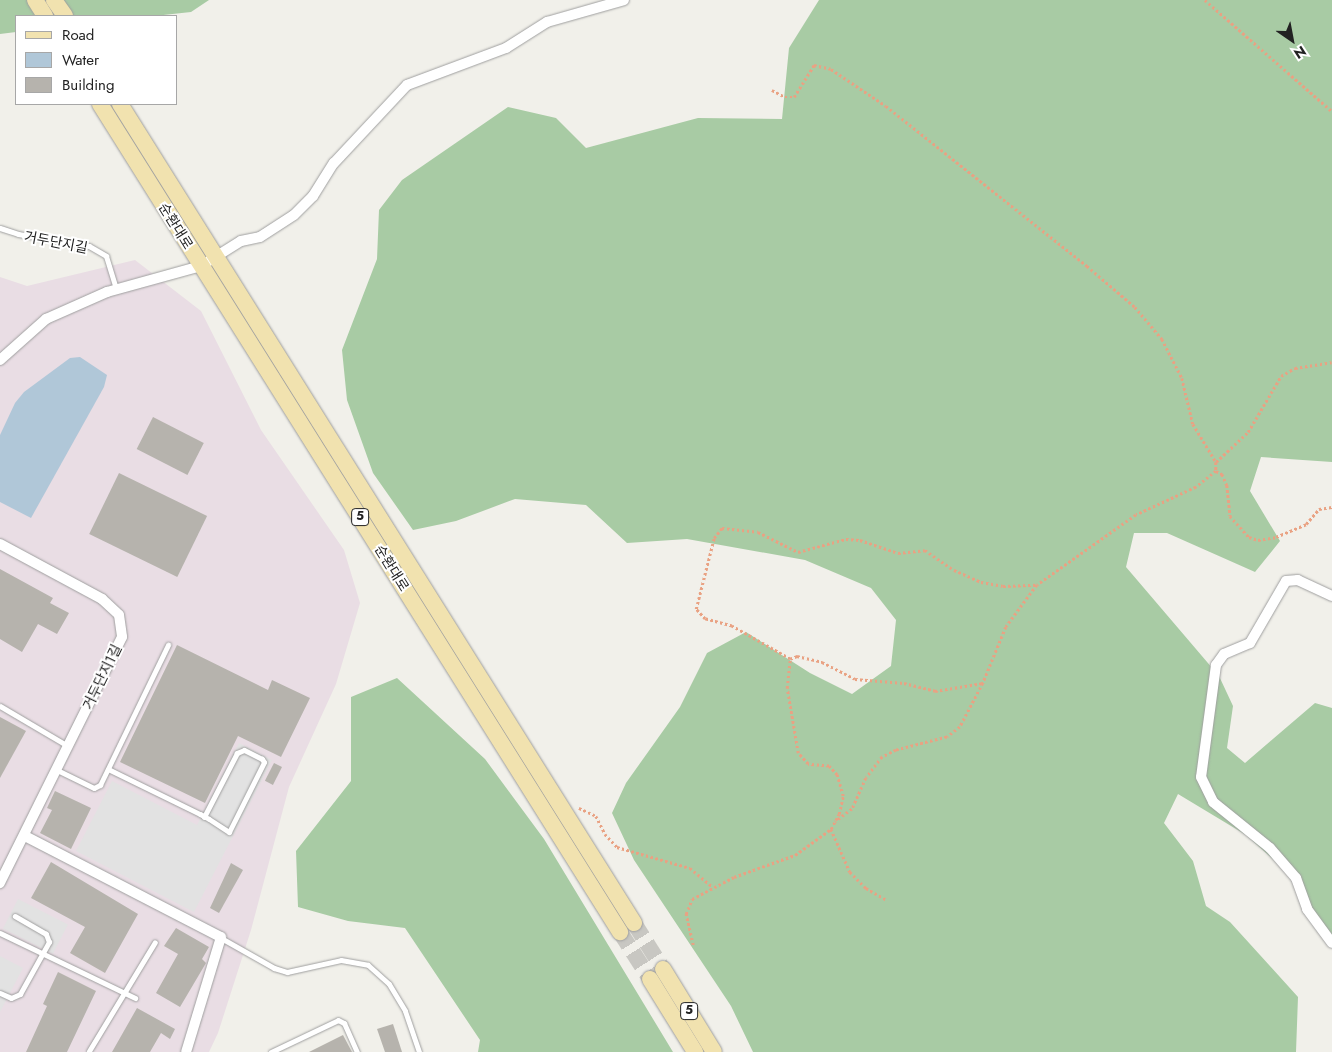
<!DOCTYPE html>
<html>
<head>
<meta charset="utf-8">
<style>
  body { margin:0 }
  #map { position:relative; width:1332px; height:1052px; overflow:hidden; background:#f1f0ea; font-family:Jost,"Noto Sans KR",sans-serif }
  div>[style] { position:absolute }
  [style*='--x'] { left:calc(var(--x)*1px); top:calc(var(--y)*1px); width:calc(var(--w)*1px); rotate:calc(var(--a)*1deg) }
  .industrial>* { inset:0; background:#e9dde4 }
  .forest>* { inset:0; background:#a8cba4 }
  .parking>* { inset:0; background:#e2e2e2; transform-origin:0 0 }
  .water>* { inset:0; background:#b0c7d8 }
  .building>* { inset:0; background:#b6b3ad; transform-origin:0 0 }
  .primary-tunnel>* { height:16px; margin-top:-8px; transform-origin:0; background:repeating-linear-gradient(90deg,#c8c7c2 0 16px,transparent 0 24px) }
  .path>* { height:2.5px; margin-top:-1.25px; transform-origin:0; background:repeating-linear-gradient(90deg,#e9a283 0 2.5px,transparent 0 5px) }
  .roads { filter:drop-shadow(0 0 1px #9f9f9f) drop-shadow(0 0 1px #9f9f9f) }
  .service>* { height:5px; margin:-2.5px; padding:0 2.5px; transform-origin:2.5px; border-radius:2.5px; background:#fff }
  .minor>* { height:10px; margin:-5px; padding:0 5px; transform-origin:5px; border-radius:5px; background:#fff }
  .primary>* { height:16px; margin:-8px; padding:0 8px; transform-origin:8px; border-radius:8px; background:#f1e2af }
  span { translate:-50% -50%; white-space:nowrap; text-align:center; line-height:1.15; -webkit-text-stroke:4px #fff; paint-order:stroke }
  .shield-label span { padding:1px 4px; background:#fff; border:1px solid; border-radius:4px; -webkit-text-stroke-width:0 }
  .shield-label { font-size:12px; color:#222; font-weight:700 }
  .street-label { font-size:14px; color:#222 }
  .legend { position:absolute; left:15px; top:15px; width:162px; height:90px; box-sizing:border-box; background:#fff; border:1px solid #a7a7a7; margin:0; padding:6px 9px; list-style:none; font-size:15px; color:#222 }
  .legend li { display:flex; align-items:center; gap:10px; height:25px }
  .legend b { width:25px; border:1px solid #a7a7a7 }
  .north { position:absolute; left:1267px; top:15px; width:50px; height:50px; -webkit-text-stroke:4px #fff; paint-order:stroke; rotate:147deg; font-size:14px; font-weight:700; line-height:20px; text-align:center; color:#222 }
  .north::after { content:''; display:block; margin:auto; width:18px; height:22px; background:#222; clip-path:polygon(50% 0,100% 100%,50% 72%,0 100%) }
</style>
</head>
<body>
<div id="map">
  <div class="industrial">
    <div style="clip-path:polygon(135px 260px,201px 311px,261px 430px,344px 550px,360px 603px,336px 684px,289px 787px,251px 930px,218px 1033px,209px 1052px,0 1052px,0 277px,27px 286px)"></div>
  </div>
  <div class="forest">
    <div style="clip-path:polygon(0 0,209px 0,191px 12px,154px 16px,16px 16px,16px 32px,0 34px)"></div>
    <div style="clip-path:polygon(819px 0,1332px 0,1332px 462px,1261px 457px,1250px 491px,1280px 541px,1255px 572px,1167px 533px,1134px 533px,1126px 567px,1219px 676px,1233px 706px,1227px 748px,1245px 763px,1315px 703px,1332px 708px,1332px 937px,1289px 874px,1246px 835px,1178px 794px,1164px 823px,1193px 861px,1206px 906px,1230px 922px,1298px 997px,1296px 1052px,753px 1052px,731px 1006px,634px 860px,612px 813px,626px 783px,680px 707px,707px 653px,746px 632px,810px 673px,852px 694px,891px 666px,896px 620px,871px 588px,805px 560px,687px 539px,627px 543px,586px 505px,515px 499px,456px 521px,413px 530px,373px 473px,347px 400px,342px 350px,377px 259px,379px 210px,402px 180px,508px 107px,556px 118px,586px 148px,698px 118px,782px 119px,789px 48px)"></div>
    <div style="clip-path:polygon(397px 678px,485px 759px,544px 839px,673px 1052px,478px 1052px,480px 1040px,405px 928px,348px 921px,298px 907px,296px 851px,351px 781px,351px 697px)"></div>
  </div>
  <div class="parking">
    <div style="clip-path:polygon(239px 743px,272px 760px,194px 912px,76px 851px,112px 781px,197px 825px)"></div>
    <div style="left:18px;top:899px;width:56px;height:33px;rotate:27deg"></div>
    <div style="clip-path:polygon(0 956px,23px 968px,0 1012px)"></div>
  </div>
  <div class="water">
    <div style="clip-path:polygon(80px 357px,107px 375px,104px 387px,31px 518px,0 502px,0 435px,15px 403px,24px 392px,70px 358px)"></div>
  </div>
  <div class="building">
    <div style="left:153px;top:417px;width:57px;height:36px;rotate:27deg"></div>
    <div style="left:119px;top:473px;width:98px;height:68px;rotate:26deg"></div>
    <div style="clip-path:polygon(0 569px,53px 598px,50px 603px,69px 613px,57px 634px,38px 624px,22px 652px,0 639px)"></div>
    <div style="clip-path:polygon(177px 645px,268px 690px,272px 680px,310px 698px,281px 757px,238px 736px,205px 803px,120px 762px)"></div>
    <div style="clip-path:polygon(0 717px,26px 731px,0 778px)"></div>
    <div style="left:274px;top:763px;width:9px;height:20px;rotate:27deg"></div>
    <div style="clip-path:polygon(55px 791px,91px 808px,71px 849px,40px 833px,52px 810px,47px 808px)"></div>
    <div style="clip-path:polygon(51px 862px,138px 914px,105px 973px,70px 953px,85px 927px,31px 898px)"></div>
    <div style="clip-path:polygon(231px 863px,243px 870px,219px 913px,210px 908px)"></div>
    <div style="clip-path:polygon(176px 928px,209px 947px,202px 959px,206px 963px,180px 1007px,156px 993px,178px 954px,164px 946px)"></div>
    <div style="clip-path:polygon(58px 972px,96px 991px,67px 1052px,26px 1052px,47px 1006px,43px 1004px)"></div>
    <div style="clip-path:polygon(137px 1008px,175px 1029px,170px 1039px,161px 1033px,150px 1052px,112px 1052px)"></div>
    <div style="clip-path:polygon(393px 1024px,402px 1052px,385px 1052px,377px 1029px)"></div>
    <div style="clip-path:polygon(343px 1035px,352px 1052px,309px 1052px)"></div>
  </div>
  <div class="primary-tunnel">
    <div style="--x:634;--y:923;--w:54;--a:57.8"></div>
    <div style="--x:620;--y:932;--w:56;--a:57.4"></div>
  </div>
  <div class="path">
    <div style="--x:1205;--y:0;--w:169;--a:41.2"></div>
    <div style="--x:772;--y:90;--w:15;--a:28"></div>
    <div style="--x:785;--y:97;--w:9;--a:0"></div>
    <div style="--x:794;--y:97;--w:38;--a:-58"></div>
    <div style="--x:814;--y:65;--w:17;--a:13"></div>
    <div style="--x:831;--y:69;--w:66;--a:33.9"></div>
    <div style="--x:886;--y:106;--w:257;--a:38.5"></div>
    <div style="--x:1087;--y:266;--w:63;--a:40.5"></div>
    <div style="--x:1135;--y:307;--w:42;--a:49.8"></div>
    <div style="--x:1162;--y:339;--w:44;--a:62.9"></div>
    <div style="--x:1182;--y:378;--w:47;--a:76.6"></div>
    <div style="--x:1193;--y:424;--w:44;--a:58.8"></div>
    <div style="--x:1216;--y:462;--w:9;--a:90"></div>
    <div style="--x:1216;--y:471;--w:26;--a:141"></div>
    <div style="--x:1196;--y:487;--w:66;--a:155"></div>
    <div style="--x:1136;--y:515;--w:121;--a:144.7"></div>
    <div style="--x:1037;--y:585;--w:52;--a:126.4"></div>
    <div style="--x:1006;--y:627;--w:61;--a:112.3"></div>
    <div style="--x:983;--y:683;--w:50;--a:117.6"></div>
    <div style="--x:960;--y:727;--w:16;--a:142"></div>
    <div style="--x:947;--y:737;--w:53;--a:165.7"></div>
    <div style="--x:896;--y:750;--w:16;--a:153"></div>
    <div style="--x:882;--y:757;--w:26;--a:127"></div>
    <div style="--x:866;--y:778;--w:34;--a:114"></div>
    <div style="--x:852;--y:809;--w:21;--a:143"></div>
    <div style="--x:1216;--y:462;--w:44;--a:-43.2"></div>
    <div style="--x:1248;--y:432;--w:65;--a:-59.5"></div>
    <div style="--x:1281;--y:376;--w:16;--a:-30"></div>
    <div style="--x:1295;--y:368;--w:37;--a:-9"></div>
    <div style="--x:1216;--y:471;--w:7;--a:27"></div>
    <div style="--x:1222;--y:474;--w:12;--a:66"></div>
    <div style="--x:1227;--y:485;--w:31;--a:84"></div>
    <div style="--x:1230;--y:516;--w:28;--a:48"></div>
    <div style="--x:1249;--y:537;--w:9;--a:18"></div>
    <div style="--x:1258;--y:540;--w:18;--a:-9"></div>
    <div style="--x:1276;--y:537;--w:33;--a:-23"></div>
    <div style="--x:1306;--y:524;--w:20;--a:-49"></div>
    <div style="--x:1319;--y:509;--w:13;--a:-9"></div>
    <div style="--x:790;--y:659;--w:67;--a:-150.4"></div>
    <div style="--x:732;--y:626;--w:28;--a:-165"></div>
    <div style="--x:705;--y:619;--w:13;--a:-132"></div>
    <div style="--x:696;--y:609;--w:73;--a:-75.8"></div>
    <div style="--x:714;--y:538;--w:13;--a:-51"></div>
    <div style="--x:722;--y:528;--w:36;--a:6"></div>
    <div style="--x:758;--y:532;--w:45;--a:26.6"></div>
    <div style="--x:798;--y:552;--w:50;--a:-15.2"></div>
    <div style="--x:846;--y:539;--w:14;--a:4"></div>
    <div style="--x:860;--y:540;--w:40;--a:18.9"></div>
    <div style="--x:898;--y:553;--w:27;--a:-6"></div>
    <div style="--x:925;--y:550;--w:35;--a:35"></div>
    <div style="--x:954;--y:570;--w:30;--a:24"></div>
    <div style="--x:981;--y:582;--w:22;--a:10"></div>
    <div style="--x:1003;--y:586;--w:34;--a:-2"></div>
    <div style="--x:790;--y:659;--w:8;--a:-23"></div>
    <div style="--x:797;--y:656;--w:26;--a:13"></div>
    <div style="--x:822;--y:662;--w:37;--a:27"></div>
    <div style="--x:855;--y:679;--w:49;--a:4.7"></div>
    <div style="--x:904;--y:683;--w:32;--a:14"></div>
    <div style="--x:935;--y:691;--w:49;--a:-9.5"></div>
    <div style="--x:579;--y:808;--w:19;--a:25"></div>
    <div style="--x:596;--y:816;--w:20;--a:63"></div>
    <div style="--x:605;--y:834;--w:18;--a:47"></div>
    <div style="--x:617;--y:847;--w:76;--a:16"></div>
    <div style="--x:690;--y:868;--w:30;--a:40"></div>
    <div style="--x:831;--y:829;--w:47;--a:66.2"></div>
    <div style="--x:850;--y:872;--w:23;--a:45"></div>
    <div style="--x:866;--y:888;--w:24;--a:30"></div>
    <div style="--x:693;--y:945;--w:32;--a:-103"></div>
    <div style="--x:686;--y:914;--w:16;--a:-68"></div>
    <div style="--x:692;--y:899;--w:47;--a:-27.6"></div>
    <div style="--x:734;--y:877;--w:65;--a:-19.8"></div>
    <div style="--x:795;--y:855;--w:44;--a:-35.8"></div>
    <div style="--x:831;--y:829;--w:17;--a:-62"></div>
    <div style="--x:839;--y:814;--w:18;--a:-77"></div>
    <div style="--x:843;--y:796;--w:22;--a:-106"></div>
    <div style="--x:837;--y:775;--w:12;--a:-132"></div>
    <div style="--x:829;--y:766;--w:21;--a:-175"></div>
    <div style="--x:808;--y:764;--w:15;--a:-132"></div>
    <div style="--x:798;--y:753;--w:66;--a:-99.6"></div>
    <div style="--x:787;--y:688;--w:29;--a:-84"></div>
  </div>
  <div class="roads">
    <div class="service">
      <div style="--x:0;--y:228;--w:19;--a:18"></div>
      <div style="--x:18;--y:234;--w:72;--a:9.6"></div>
      <div style="--x:89;--y:246;--w:20;--a:30"></div>
      <div style="--x:106;--y:256;--w:34;--a:73"></div>
      <div style="--x:0;--y:706;--w:79;--a:30.5"></div>
      <div style="--x:108;--y:769;--w:102;--a:26.1"></div>
      <div style="--x:200;--y:814;--w:10;--a:29"></div>
      <div style="--x:209;--y:819;--w:24;--a:33"></div>
      <div style="--x:229;--y:832;--w:78;--a:-63.4"></div>
      <div style="--x:264;--y:762;--w:4;--a:-124"></div>
      <div style="--x:262;--y:759;--w:20;--a:-153"></div>
      <div style="--x:244;--y:750;--w:8;--a:157"></div>
      <div style="--x:237;--y:753;--w:72;--a:117.3"></div>
      <div style="--x:57;--y:770;--w:41;--a:25.9"></div>
      <div style="--x:94;--y:788;--w:7;--a:-27"></div>
      <div style="--x:100;--y:785;--w:156;--a:-64.1"></div>
      <div style="--x:0;--y:933;--w:150;--a:25.7"></div>
      <div style="--x:221;--y:938;--w:61;--a:29.5"></div>
      <div style="--x:274;--y:968;--w:14;--a:17"></div>
      <div style="--x:287;--y:972;--w:55;--a:-12.5"></div>
      <div style="--x:341;--y:960;--w:27;--a:10"></div>
      <div style="--x:368;--y:965;--w:28;--a:42"></div>
      <div style="--x:389;--y:984;--w:31;--a:59"></div>
      <div style="--x:405;--y:1011;--w:43;--a:71.1"></div>
      <div style="--x:0;--y:993;--w:12;--a:24"></div>
      <div style="--x:11;--y:998;--w:10;--a:-24"></div>
      <div style="--x:20;--y:994;--w:60;--a:-60.9"></div>
      <div style="--x:49;--y:942;--w:9;--a:-111"></div>
      <div style="--x:46;--y:934;--w:36;--a:-150"></div>
      <div style="--x:89;--y:1051;--w:127;--a:-58.8"></div>
      <div style="--x:271;--y:1052;--w:74;--a:-25.5"></div>
      <div style="--x:338;--y:1020;--w:7;--a:27"></div>
      <div style="--x:344;--y:1023;--w:32;--a:66"></div>
    </div>
    <div class="minor">
      <div style="--x:0;--y:360;--w:62;--a:-41.7"></div>
      <div style="--x:46;--y:319;--w:67;--a:-23.9"></div>
      <div style="--x:107;--y:292;--w:98;--a:-15.5"></div>
      <div style="--x:201;--y:266;--w:47;--a:-32"></div>
      <div style="--x:241;--y:241;--w:19;--a:-12"></div>
      <div style="--x:260;--y:237;--w:40;--a:-32.9"></div>
      <div style="--x:294;--y:215;--w:27;--a:-45"></div>
      <div style="--x:313;--y:196;--w:39;--a:-58"></div>
      <div style="--x:334;--y:163;--w:107;--a:-46.9"></div>
      <div style="--x:407;--y:85;--w:106;--a:-20.5"></div>
      <div style="--x:506;--y:48;--w:49;--a:-32.4"></div>
      <div style="--x:547;--y:22;--w:80;--a:-15.9"></div>
      <div style="--x:0;--y:544;--w:116;--a:28.3"></div>
      <div style="--x:102;--y:599;--w:23;--a:43"></div>
      <div style="--x:119;--y:615;--w:22;--a:82"></div>
      <div style="--x:122;--y:637;--w:275;--a:116.4"></div>
      <div style="--x:1332;--y:596;--w:38;--a:-155"></div>
      <div style="--x:1298;--y:580;--w:12;--a:175"></div>
      <div style="--x:1286;--y:581;--w:72;--a:120.1"></div>
      <div style="--x:1250;--y:643;--w:28;--a:157"></div>
      <div style="--x:1224;--y:654;--w:14;--a:126"></div>
      <div style="--x:1216;--y:665;--w:113;--a:97.6"></div>
      <div style="--x:1201;--y:777;--w:28;--a:64"></div>
      <div style="--x:1213;--y:802;--w:73;--a:38.9"></div>
      <div style="--x:1270;--y:848;--w:40;--a:49"></div>
      <div style="--x:1296;--y:878;--w:33;--a:70"></div>
      <div style="--x:1307;--y:909;--w:42;--a:53.7"></div>
      <div style="--x:25;--y:836;--w:220;--a:27.3"></div>
      <div style="--x:221;--y:937;--w:120;--a:106.9"></div>
    </div>
    <div class="primary">
      <div style="--x:35;--y:0;--w:19;--a:58"></div>
      <div style="--x:54;--y:0;--w:19;--a:55"></div>
      <div style="--x:100;--y:104;--w:978;--a:57.87"></div>
      <div style="--x:120;--y:104;--w:967;--a:57.89"></div>
      <div style="--x:663;--y:969;--w:97;--a:58.4"></div>
      <div style="--x:650;--y:979;--w:86;--a:58.3"></div>
    </div>
  </div>
  <div class="shield-label">
    <span style="left:360px;top:517px">5</span>
    <span style="left:689px;top:1011px">5</span>
  </div>
  <div class="street-label">
    <span style="left:176px;top:226px;rotate:58deg">순환대로</span>
    <span style="left:56px;top:242px;rotate:11deg">거두단지길</span>
    <span style="left:392px;top:568px;rotate:58deg">순환대로</span>
    <span style="left:102px;top:677px;rotate:-64deg">거두단지1길</span>
  </div>
  <ul class="legend">
  <li><b style="height:6px;background:#f1e2af"></b>Road</li>
  <li><b style="height:14px;background:#b0c7d8"></b>Water</li>
  <li><b style="height:14px;background:#b6b3ad"></b>Building</li>
  </ul>
  <div class="north">N</div>
</div>
</body>
</html>
